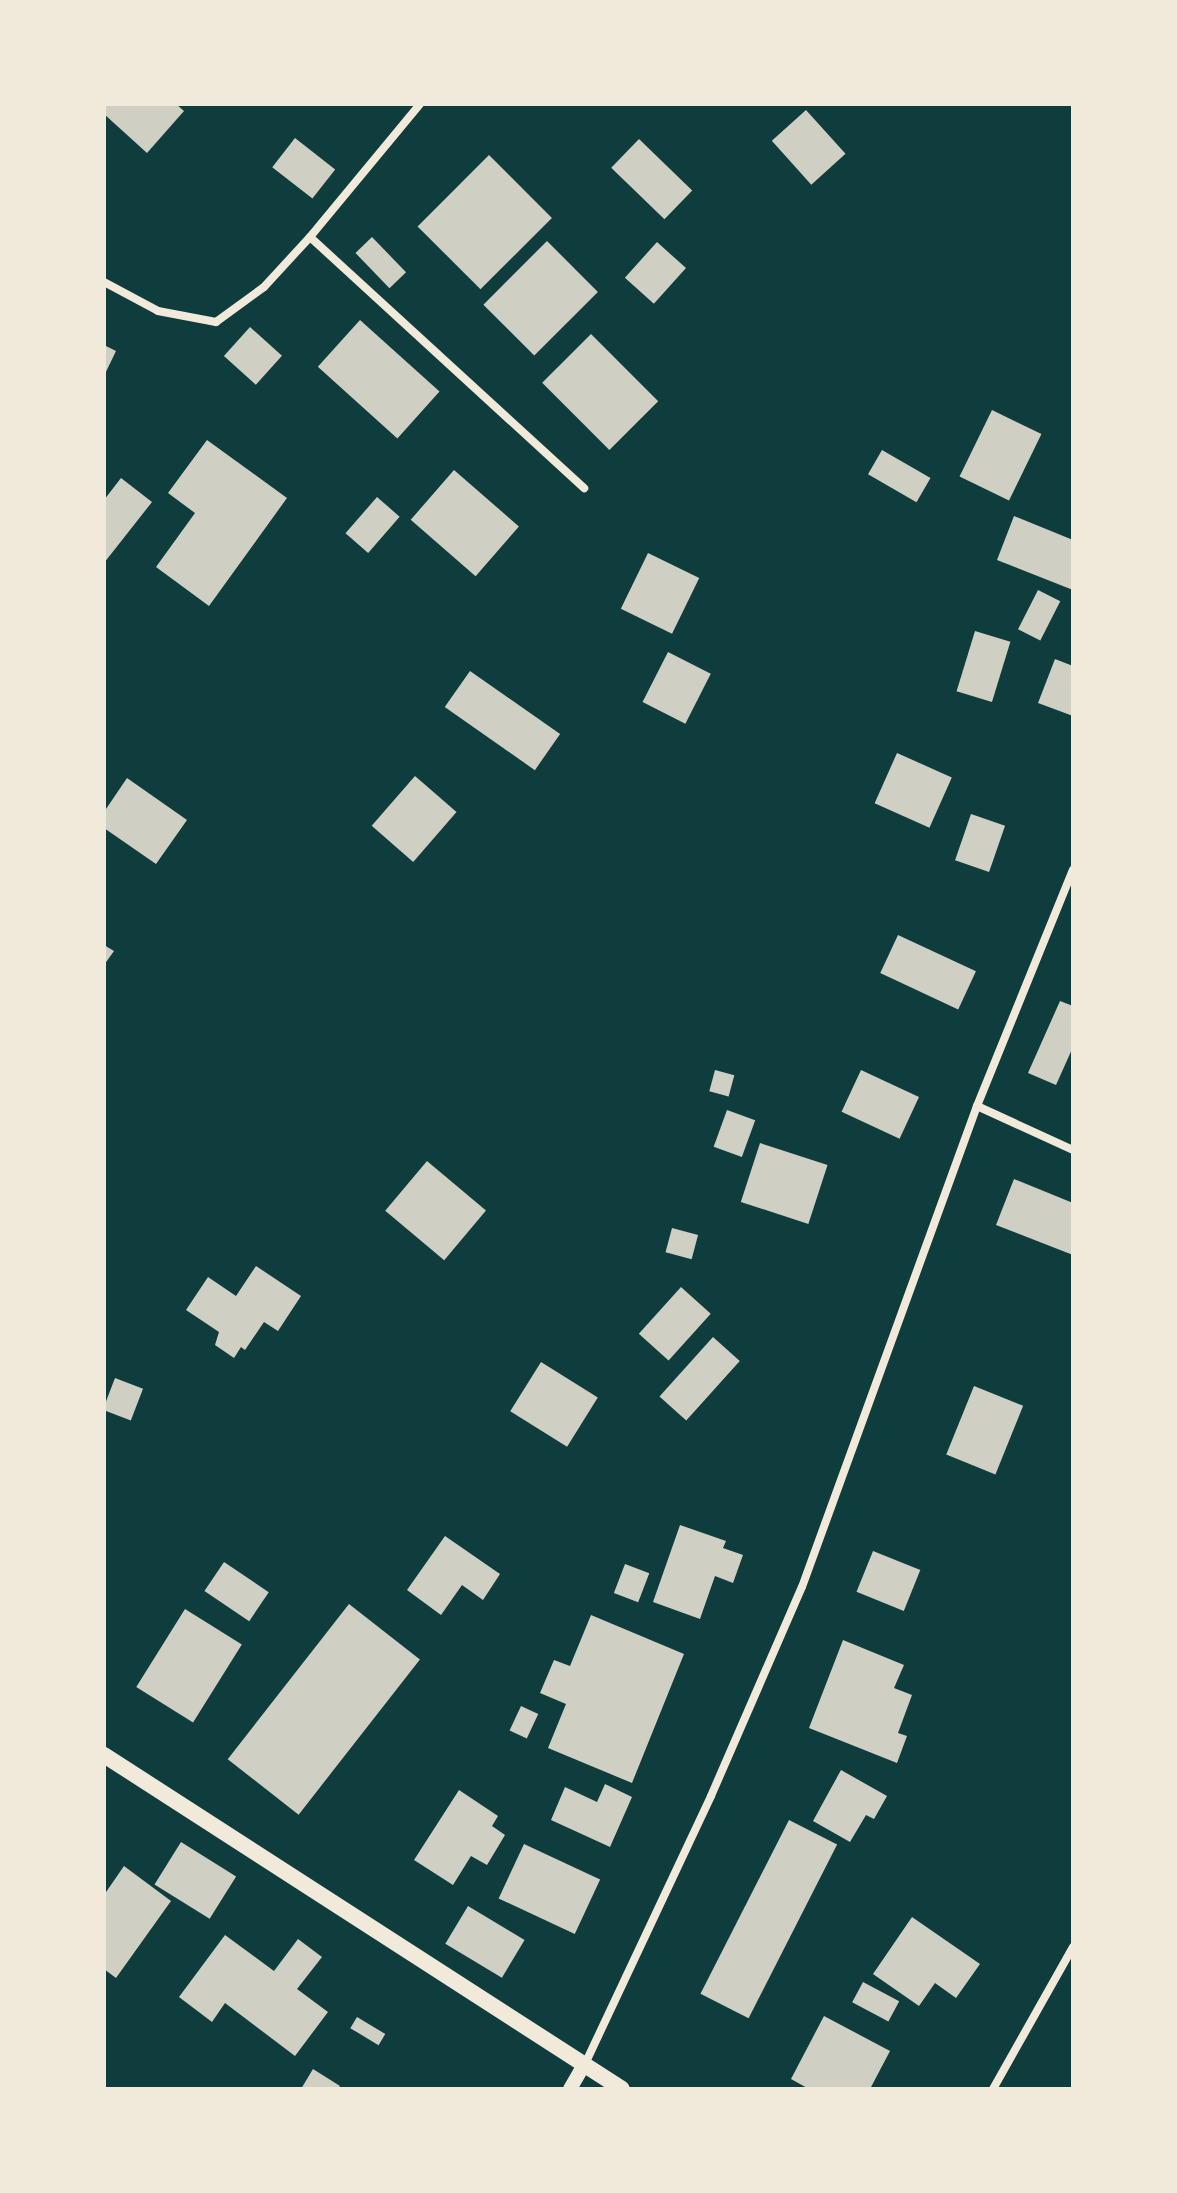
<!DOCTYPE html>
<html>
<head>
<meta charset="utf-8">
<style>
  body { margin:0 }
  #map { position:relative; width:1177px; height:2193px; overflow:hidden; background:#0f3d3e; font-family:Lato,sans-serif }
  div>[style] { position:absolute }
  [style*='--x'] { left:calc(var(--x)*1px); top:calc(var(--y)*1px); width:calc(var(--w)*1px); rotate:calc(var(--a)*1deg) }
  .building>* { inset:0; background:#cfcfc3; transform-origin:0 0 }
  .minor>* { height:8px; margin:-4px; padding:0 4px; transform-origin:4px; border-radius:4px; background:#f1e9da }
  .tertiary>* { height:14px; margin:-7px; padding:0 7px; transform-origin:7px; border-radius:7px; background:#f1e9da }
  .secondary>* { height:16px; margin:-8px; padding:0 8px; transform-origin:8px; border-radius:8px; background:#f1e9da }
  span { translate:-50% -50%; white-space:nowrap; text-align:center; line-height:1.15; -webkit-text-stroke:8px #f1e9da; paint-order:stroke }
  .frame { position:absolute; inset:0; border:106px solid #f1e9da; pointer-events:none }
</style>
</head>
<body>
<div id="map">
  <div class="building">
    <div style="clip-path:polygon(104px 104px,176px 104px,184px 111px,147px 153px,104px 114px)"></div>
    <div style="left:806px;top:110px;width:59px;height:46px;rotate:48deg"></div>
    <div style="left:295px;top:138px;width:51px;height:37px;rotate:38deg"></div>
    <div style="left:639px;top:139px;width:74px;height:40px;rotate:44deg"></div>
    <div style="left:489px;top:155px;width:89px;height:101px;rotate:45deg"></div>
    <div style="left:372px;top:237px;width:49px;height:23px;rotate:46deg"></div>
    <div style="left:547px;top:241px;width:72px;height:90px;rotate:45deg"></div>
    <div style="left:657px;top:242px;width:39px;height:48px;rotate:42deg"></div>
    <div style="left:360px;top:320px;width:107px;height:63px;rotate:42deg"></div>
    <div style="left:250px;top:327px;width:43px;height:39px;rotate:42deg"></div>
    <div style="left:591px;top:334px;width:95px;height:69px;rotate:45deg"></div>
    <div style="clip-path:polygon(104px 345px,116px 351px,104px 376px)"></div>
    <div style="left:992px;top:410px;width:55px;height:74px;rotate:26deg"></div>
    <div style="clip-path:polygon(207px 440px,287px 498px,209px 606px,156px 567px,195px 513px,168px 493px)"></div>
    <div style="left:882px;top:450px;width:56px;height:28px;rotate:30deg"></div>
    <div style="left:454px;top:470px;width:86px;height:66px;rotate:41deg"></div>
    <div style="clip-path:polygon(121px 478px,152px 502px,104px 563px,104px 500px)"></div>
    <div style="left:377px;top:497px;width:30px;height:48px;rotate:41deg"></div>
    <div style="clip-path:polygon(1014px 516px,1073px 540px,1073px 590px,997px 560px)"></div>
    <div style="left:648px;top:553px;width:57px;height:62px;rotate:26deg"></div>
    <div style="left:1038px;top:590px;width:25px;height:44px;rotate:27deg"></div>
    <div style="left:975px;top:631px;width:37px;height:63px;rotate:17deg"></div>
    <div style="left:668px;top:652px;width:48px;height:56px;rotate:27deg"></div>
    <div style="clip-path:polygon(1055px 659px,1073px 666px,1073px 716px,1038px 703px)"></div>
    <div style="left:470px;top:671px;width:110px;height:44px;rotate:35deg"></div>
    <div style="left:897px;top:753px;width:60px;height:55px;rotate:24deg"></div>
    <div style="left:415px;top:776px;width:55px;height:66px;rotate:41deg"></div>
    <div style="clip-path:polygon(127px 778px,187px 820px,156px 864px,104px 828px,104px 812px)"></div>
    <div style="left:971px;top:814px;width:36px;height:49px;rotate:19deg"></div>
    <div style="left:898px;top:935px;width:86px;height:42px;rotate:25deg"></div>
    <div style="clip-path:polygon(104px 945px,114px 951px,104px 965px)"></div>
    <div style="clip-path:polygon(1060px 1001px,1073px 1006px,1073px 1047px,1056px 1085px,1028px 1073px)"></div>
    <div style="left:715px;top:1070px;width:20px;height:22px;rotate:15deg"></div>
    <div style="left:861px;top:1070px;width:64px;height:46px;rotate:25deg"></div>
    <div style="left:727px;top:1110px;width:30px;height:39px;rotate:20deg"></div>
    <div style="left:760px;top:1143px;width:71px;height:62px;rotate:18deg"></div>
    <div style="left:427px;top:1161px;width:77px;height:65px;rotate:40deg"></div>
    <div style="clip-path:polygon(1014px 1179px,1073px 1203px,1073px 1255px,996px 1225px)"></div>
    <div style="left:672px;top:1228px;width:27px;height:25px;rotate:15deg"></div>
    <div style="clip-path:polygon(256px 1266px,301px 1296px,278px 1331px,264px 1322px,245px 1350px,241px 1347px,234px 1358px,215px 1345px,219px 1332px,186px 1310px,208px 1277px,236px 1296px)"></div>
    <div style="left:681px;top:1287px;width:40px;height:63px;rotate:42deg"></div>
    <div style="left:713px;top:1337px;width:36px;height:80px;rotate:42deg"></div>
    <div style="left:541px;top:1362px;width:67px;height:58px;rotate:32deg"></div>
    <div style="left:115px;top:1378px;width:30px;height:34px;rotate:21deg"></div>
    <div style="left:974px;top:1386px;width:53px;height:74px;rotate:22deg"></div>
    <div style="clip-path:polygon(680px 1525px,726px 1541px,723px 1548px,743px 1555px,733px 1583px,715px 1576px,700px 1619px,653px 1602px)"></div>
    <div style="clip-path:polygon(445px 1536px,500px 1574px,483px 1600px,462px 1585px,441px 1615px,407px 1590px)"></div>
    <div style="left:873px;top:1551px;width:51px;height:44px;rotate:22deg"></div>
    <div style="left:224px;top:1562px;width:54px;height:35px;rotate:34deg"></div>
    <div style="left:625px;top:1564px;width:26px;height:31px;rotate:21deg"></div>
    <div style="left:349px;top:1604px;width:90px;height:197px;rotate:38deg"></div>
    <div style="left:185px;top:1609px;width:67px;height:92px;rotate:32deg"></div>
    <div style="clip-path:polygon(591px 1615px,684px 1654px,632px 1783px,548px 1748px,566px 1704px,540px 1693px,554px 1660px,570px 1666px)"></div>
    <div style="clip-path:polygon(843px 1640px,904px 1665px,894px 1688px,912px 1695px,898px 1733px,907px 1736px,897px 1763px,809px 1728px)"></div>
    <div style="left:521px;top:1706px;width:19px;height:27px;rotate:25deg"></div>
    <div style="clip-path:polygon(841px 1770px,887px 1796px,874px 1819px,866px 1815px,850px 1842px,813px 1821px)"></div>
    <div style="clip-path:polygon(605px 1784px,632px 1797px,610px 1847px,551px 1820px,565px 1787px,597px 1802px)"></div>
    <div style="clip-path:polygon(459px 1790px,498px 1816px,492px 1826px,505px 1835px,487px 1865px,471px 1856px,453px 1885px,414px 1860px)"></div>
    <div style="left:789px;top:1820px;width:54px;height:195px;rotate:27deg"></div>
    <div style="left:181px;top:1842px;width:65px;height:50px;rotate:32deg"></div>
    <div style="left:524px;top:1844px;width:84px;height:60px;rotate:25deg"></div>
    <div style="clip-path:polygon(124px 1866px,171px 1901px,116px 1978px,104px 1969px,104px 1895px)"></div>
    <div style="left:468px;top:1906px;width:66px;height:44px;rotate:31deg"></div>
    <div style="clip-path:polygon(912px 1917px,980px 1964px,956px 1998px,935px 1983px,919px 2006px,873px 1974px)"></div>
    <div style="clip-path:polygon(225px 1935px,274px 1971px,298px 1939px,322px 1957px,297px 1989px,328px 2012px,295px 2056px,225px 2003px,212px 2022px,179px 1997px)"></div>
    <div style="left:863px;top:1982px;width:41px;height:23px;rotate:28deg"></div>
    <div style="clip-path:polygon(824px 2016px,890px 2051px,870px 2089px,809px 2089px,791px 2079px)"></div>
    <div style="left:357px;top:2017px;width:33px;height:13px;rotate:31deg"></div>
    <div style="clip-path:polygon(313px 2069px,340px 2086px,338px 2089px,301px 2089px)"></div>
  </div>
  <div class="minor">
    <div style="--x:310;--y:237;--w:372;--a:42.5"></div>
    <div style="--x:104;--y:282;--w:61;--a:28.2"></div>
    <div style="--x:158;--y:311;--w:59;--a:10.7"></div>
    <div style="--x:216;--y:322;--w:59;--a:-36.1"></div>
    <div style="--x:264;--y:287;--w:68;--a:-47.4"></div>
    <div style="--x:310;--y:237;--w:173;--a:-50.4"></div>
    <div style="--x:977;--y:1106;--w:106;--a:24.6"></div>
    <div style="--x:585;--y:2064;--w:296;--a:-64.8"></div>
    <div style="--x:711;--y:1796;--w:228;--a:-66.5"></div>
    <div style="--x:802;--y:1587;--w:512;--a:-70.01"></div>
    <div style="--x:977;--y:1106;--w:255;--a:-67.9"></div>
    <div style="--x:993;--y:2089;--w:163;--a:-60.6"></div>
  </div>
  <div class="tertiary">
    <div style="--x:570;--y:2089;--w:28;--a:-60"></div>
  </div>
  <div class="secondary">
    <div style="--x:104;--y:1755;--w:616;--a:32.81"></div>
  </div>
  <div class="frame"></div>
</div>
</body>
</html>
